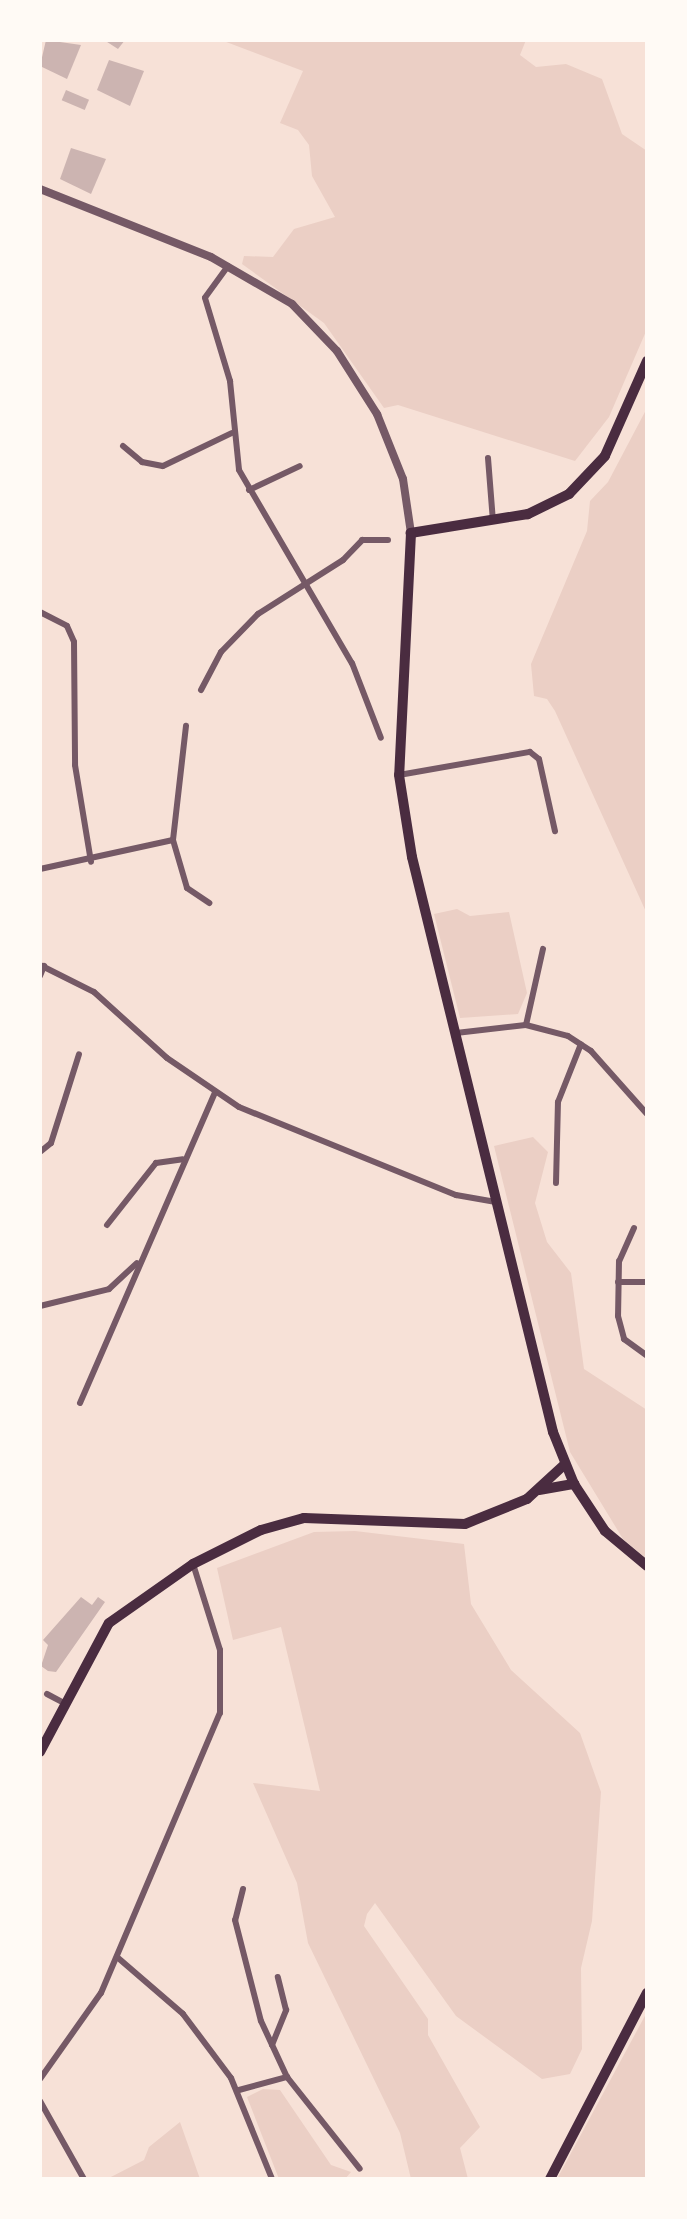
<!DOCTYPE html>
<html>
<head>
<meta charset="utf-8">
<style>
  body { margin:0 }
  #map { position:relative; width:687px; height:2219px; overflow:hidden; background:#f7e1d7; font-family:"Golos Text",sans-serif }
  div>[style] { position:absolute }
  [style*='--x'] { left:calc(var(--x)*1px); top:calc(var(--y)*1px); width:calc(var(--w)*1px); rotate:calc(var(--a)*1deg) }
  .green>* { inset:0; background:#ebcfc5 }
  .building>* { inset:0; background:#ccb4b1; transform-origin:0 0 }
  .minor>* { height:6px; margin:-3px; padding:0 3px; transform-origin:3px; border-radius:3px; background:#755966 }
  .tertiary>* { height:8px; margin:-4px; padding:0 4px; transform-origin:4px; border-radius:4px; background:#755966 }
  .secondary>* { height:10px; margin:-5px; padding:0 5px; transform-origin:5px; border-radius:5px; background:#4a2c40 }
  .primary>* { height:10px; margin:-5px; padding:0 5px; transform-origin:5px; border-radius:5px; background:#4a2c40 }
  span { translate:-50% -50%; white-space:nowrap; text-align:center; line-height:1.15; -webkit-text-stroke:5px #fffaf5; paint-order:stroke }
  .frame { position:absolute; inset:0; border:42px solid #fffaf5; pointer-events:none }
</style>
</head>
<body>
<div id="map">
  <div class="green">
    <div style="clip-path:polygon(221px 40px,526px 40px,520px 55px,536px 67px,566px 64px,602px 79px,622px 134px,647px 151px,647px 329px,609px 417px,575px 461px,398px 405px,384px 408px,324px 323px,242px 264px,244px 256px,273px 257px,294px 229px,335px 217px,312px 176px,309px 145px,298px 130px,280px 123px,303px 71px)"></div>
    <div style="clip-path:polygon(647px 408px,647px 914px,555px 711px,547px 699px,534px 696px,531px 664px,587px 531px,590px 501px,608px 482px)"></div>
    <div style="clip-path:polygon(457px 909px,470px 916px,509px 912px,527px 993px,518px 1014px,460px 1018px,434px 914px)"></div>
    <div style="clip-path:polygon(533px 1137px,548px 1152px,535px 1203px,547px 1242px,571px 1273px,584px 1369px,647px 1410px,647px 1559px,623px 1539px,570px 1452px,494px 1146px)"></div>
    <div style="clip-path:polygon(355px 1531px,464px 1544px,471px 1604px,511px 1670px,580px 1733px,601px 1792px,592px 1921px,581px 1968px,582px 2049px,570px 2074px,542px 2079px,456px 2016px,375px 1903px,367px 1914px,364px 1926px,428px 2019px,428px 2035px,480px 2127px,460px 2148px,468px 2179px,411px 2179px,400px 2133px,308px 1943px,297px 1883px,253px 1783px,320px 1791px,281px 1627px,233px 1640px,217px 1568px,314px 1532px)"></div>
    <div style="clip-path:polygon(647px 2012px,647px 2179px,557px 2179px)"></div>
    <div style="clip-path:polygon(263px 2089px,280px 2090px,331px 2165px,351px 2172px,345px 2179px,279px 2179px,247px 2097px)"></div>
    <div style="clip-path:polygon(180px 2122px,200px 2179px,107px 2179px,144px 2160px,149px 2147px)"></div>
  </div>
  <div class="building">
    <div style="clip-path:polygon(46px 40px,81px 45px,67px 79px,40px 66px)"></div>
    <div style="clip-path:polygon(104px 40px,125px 40px,118px 49px)"></div>
    <div style="clip-path:polygon(109px 60px,144px 71px,130px 106px,97px 90px)"></div>
    <div style="left:66px;top:90px;width:25px;height:11px;rotate:23deg"></div>
    <div style="clip-path:polygon(71px 148px,106px 159px,91px 194px,60px 179px)"></div>
    <div style="clip-path:polygon(81px 1597px,92px 1605px,98px 1597px,105px 1602px,56px 1672px,48px 1671px,41px 1666px,48px 1645px,43px 1640px)"></div>
  </div>
  <div class="minor">
    <div style="--x:228;--y:266;--w:39;--a:126"></div>
    <div style="--x:205;--y:298;--w:87;--a:73.2"></div>
    <div style="--x:230;--y:381;--w:89;--a:84.2"></div>
    <div style="--x:239;--y:470;--w:224;--a:59.7"></div>
    <div style="--x:352;--y:663;--w:80;--a:68.9"></div>
    <div style="--x:123;--y:446;--w:25;--a:40"></div>
    <div style="--x:142;--y:462;--w:21;--a:11"></div>
    <div style="--x:163;--y:466;--w:76;--a:-25.6"></div>
    <div style="--x:488;--y:458;--w:63;--a:85.5"></div>
    <div style="--x:249;--y:490;--w:56;--a:-25.2"></div>
    <div style="--x:40;--y:612;--w:30;--a:27"></div>
    <div style="--x:67;--y:626;--w:17;--a:66"></div>
    <div style="--x:74;--y:642;--w:123;--a:89.5"></div>
    <div style="--x:75;--y:765;--w:98;--a:80.6"></div>
    <div style="--x:201;--y:690;--w:43;--a:-62.2"></div>
    <div style="--x:221;--y:652;--w:53;--a:-45.8"></div>
    <div style="--x:258;--y:614;--w:101;--a:-32.4"></div>
    <div style="--x:343;--y:560;--w:28;--a:-46"></div>
    <div style="--x:362;--y:540;--w:26;--a:0"></div>
    <div style="--x:399;--y:775;--w:133;--a:-10"></div>
    <div style="--x:530;--y:752;--w:11;--a:38"></div>
    <div style="--x:539;--y:759;--w:74;--a:77.5"></div>
    <div style="--x:173;--y:840;--w:50;--a:73.7"></div>
    <div style="--x:187;--y:888;--w:27;--a:34"></div>
    <div style="--x:40;--y:869;--w:136;--a:-12.3"></div>
    <div style="--x:173;--y:840;--w:115;--a:-83.5"></div>
    <div style="--x:40;--y:965;--w:60;--a:26.6"></div>
    <div style="--x:94;--y:992;--w:98;--a:42.1"></div>
    <div style="--x:167;--y:1058;--w:87;--a:34.2"></div>
    <div style="--x:239;--y:1107;--w:234;--a:22.1"></div>
    <div style="--x:456;--y:1195;--w:39;--a:10"></div>
    <div style="--x:40;--y:976;--w:11;--a:-68"></div>
    <div style="--x:526;--y:1025;--w:78;--a:-77.4"></div>
    <div style="--x:456;--y:1033;--w:70;--a:-6.5"></div>
    <div style="--x:526;--y:1025;--w:43;--a:14.7"></div>
    <div style="--x:568;--y:1036;--w:27;--a:33"></div>
    <div style="--x:591;--y:1051;--w:84;--a:48.4"></div>
    <div style="--x:40;--y:1152;--w:14;--a:-39"></div>
    <div style="--x:51;--y:1143;--w:93;--a:-72.5"></div>
    <div style="--x:556;--y:1183;--w:81;--a:-88.6"></div>
    <div style="--x:558;--y:1102;--w:62;--a:-68.4"></div>
    <div style="--x:107;--y:1225;--w:79;--a:-51.7"></div>
    <div style="--x:156;--y:1163;--w:27;--a:-8"></div>
    <div style="--x:634;--y:1228;--w:36;--a:114"></div>
    <div style="--x:619;--y:1261;--w:55;--a:91"></div>
    <div style="--x:618;--y:1316;--w:24;--a:75"></div>
    <div style="--x:624;--y:1339;--w:29;--a:36"></div>
    <div style="--x:618;--y:1282;--w:29;--a:0"></div>
    <div style="--x:40;--y:1306;--w:71;--a:-13.8"></div>
    <div style="--x:109;--y:1289;--w:38;--a:-43"></div>
    <div style="--x:80;--y:1403;--w:338;--a:-66.5"></div>
    <div style="--x:47;--y:1694;--w:19;--a:28"></div>
    <div style="--x:243;--y:1889;--w:32;--a:104"></div>
    <div style="--x:235;--y:1920;--w:104;--a:75.6"></div>
    <div style="--x:261;--y:2021;--w:62;--a:65.1"></div>
    <div style="--x:287;--y:2077;--w:117;--a:51.6"></div>
    <div style="--x:117;--y:1957;--w:87;--a:40.8"></div>
    <div style="--x:183;--y:2014;--w:80;--a:53.1"></div>
    <div style="--x:231;--y:2078;--w:109;--a:67.9"></div>
    <div style="--x:272;--y:2045;--w:38;--a:-68"></div>
    <div style="--x:286;--y:2010;--w:34;--a:-104"></div>
    <div style="--x:40;--y:2079;--w:105;--a:-54.7"></div>
    <div style="--x:101;--y:1993;--w:304;--a:-67"></div>
    <div style="--x:220;--y:1713;--w:63;--a:-90"></div>
    <div style="--x:220;--y:1650;--w:90;--a:-107.4"></div>
    <div style="--x:239;--y:2090;--w:50;--a:-15.2"></div>
    <div style="--x:40;--y:2101;--w:90;--a:60.6"></div>
  </div>
  <div class="tertiary">
    <div style="--x:40;--y:189;--w:184;--a:21.7"></div>
    <div style="--x:211;--y:257;--w:94;--a:30.1"></div>
    <div style="--x:292;--y:304;--w:65;--a:46.2"></div>
    <div style="--x:337;--y:351;--w:75;--a:57.6"></div>
    <div style="--x:377;--y:414;--w:70;--a:68.2"></div>
    <div style="--x:403;--y:479;--w:55;--a:81.6"></div>
  </div>
  <div class="secondary">
    <div style="--x:539;--y:1490;--w:36;--a:-10"></div>
    <div style="--x:40;--y:1752;--w:146;--a:-61.9"></div>
    <div style="--x:109;--y:1623;--w:103;--a:-35.1"></div>
    <div style="--x:193;--y:1564;--w:76;--a:-26.6"></div>
    <div style="--x:261;--y:1530;--w:45;--a:-15.6"></div>
    <div style="--x:304;--y:1518;--w:161;--a:2.1"></div>
    <div style="--x:465;--y:1524;--w:67;--a:-22"></div>
    <div style="--x:527;--y:1499;--w:50;--a:-42.6"></div>
  </div>
  <div class="primary">
    <div style="--x:647;--y:361;--w:104;--a:113.9"></div>
    <div style="--x:605;--y:456;--w:52;--a:133.5"></div>
    <div style="--x:569;--y:494;--w:46;--a:154"></div>
    <div style="--x:528;--y:514;--w:119;--a:170.8"></div>
    <div style="--x:411;--y:533;--w:242;--a:92.8"></div>
    <div style="--x:399;--y:775;--w:83;--a:81"></div>
    <div style="--x:412;--y:857;--w:592;--a:76.22"></div>
    <div style="--x:553;--y:1432;--w:56;--a:68"></div>
    <div style="--x:574;--y:1484;--w:56;--a:56.6"></div>
    <div style="--x:605;--y:1531;--w:55;--a:39.8"></div>
    <div style="--x:550;--y:2179;--w:210;--a:-62.5"></div>
  </div>
  <div class="frame"></div>
</div>
</body>
</html>
